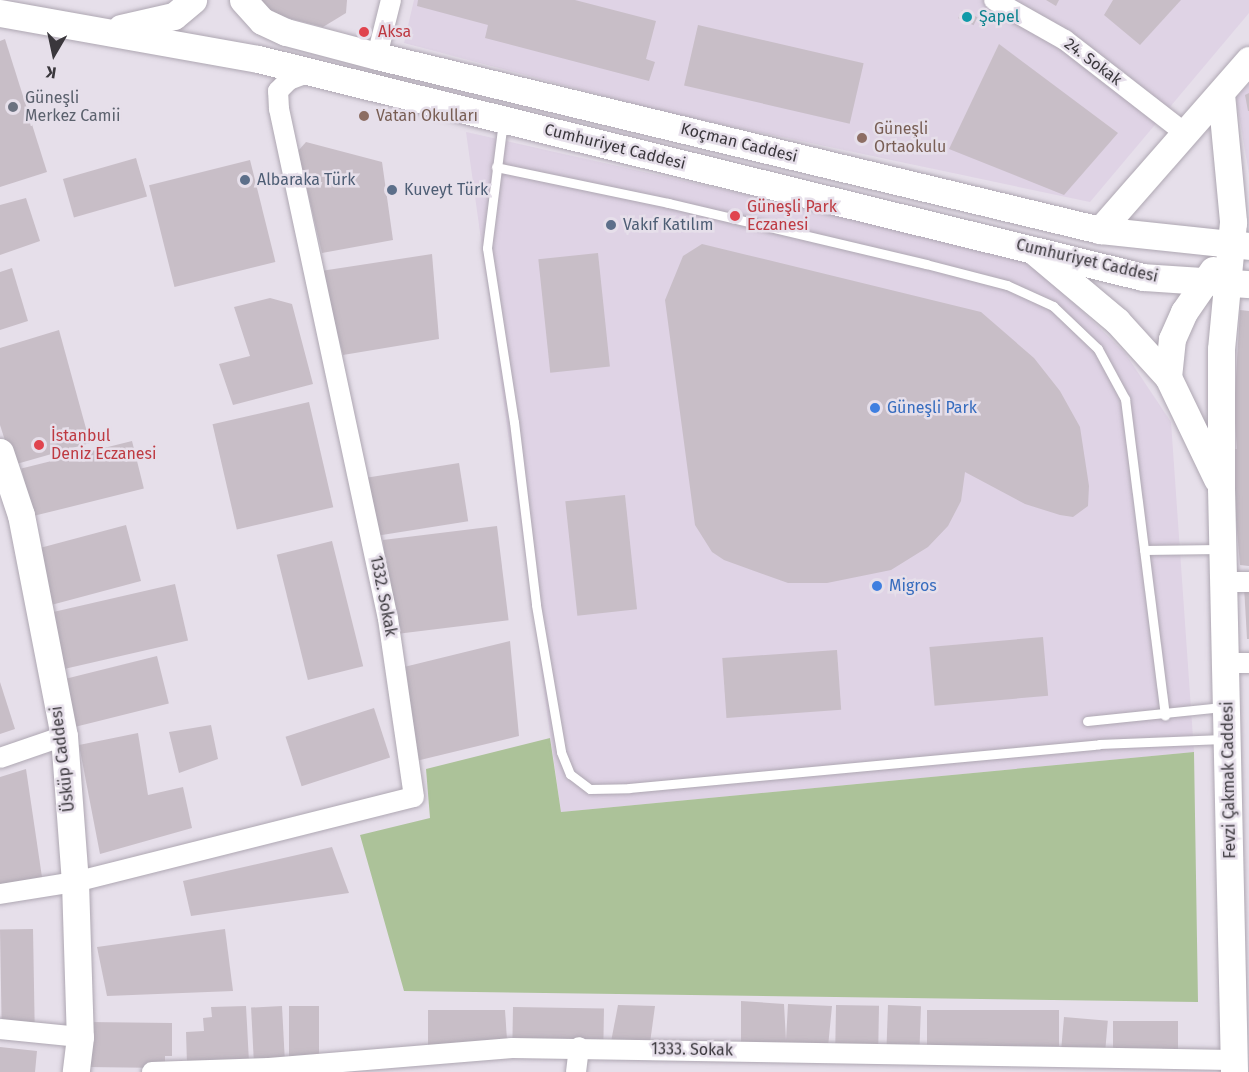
<!DOCTYPE html>
<html>
<head>
<meta charset="utf-8">
<style>
  body { margin:0 }
  #map { position:relative; width:1249px; height:1072px; overflow:hidden; background:#e6dfea; font-family:"Fira Sans",sans-serif }
  div>[style] { position:absolute }
  [style*='--x'] { left:calc(var(--x)*1px); top:calc(var(--y)*1px); width:calc(var(--w)*1px); rotate:calc(var(--a)*1deg) }
  .built>* { inset:0; background:#dfd3e5 }
  .green>* { inset:0; background:#acc299 }
  .building>* { inset:0; background:#c8bec7; transform-origin:0 0 }
  .roads { filter:drop-shadow(0 0 2px #aea7b2) drop-shadow(0 0 2px #aea7b2) }
  .lane>* { height:9px; margin:-4.5px; padding:0 4.5px; transform-origin:4.5px; border-radius:4.5px; background:#fff }
  .street>* { height:20px; margin:-10px; padding:0 10px; transform-origin:10px; border-radius:10px; background:#fff }
  .secondary>* { height:27px; margin:-13.5px; padding:0 13.5px; transform-origin:13.5px; border-radius:13.5px; background:#fff }
  .dots>* { width:16px; height:16px; translate:-50% -50%; box-sizing:border-box; border:3px solid #e6dfea; border-radius:50% }
  span { translate:-50% -50%; white-space:nowrap; text-align:center; line-height:1.15; -webkit-text-stroke:5px #e6dfea; paint-order:stroke }
  .culture-label { font-size:16px; color:#0d838f }
  .left { translate:0 -50%; text-align:left }
  .health-label { font-size:16px; color:#be3a42 }
  .street-label { font-size:16px; color:#3a373c }
  .worship-label { font-size:16px; color:#5b616d }
  .education-label { font-size:16px; color:#785e54 }
  .service-label { font-size:16px; color:#4e5e75 }
  .shop-label { font-size:16px; color:#366cbe }
  .north { position:absolute; left:24px; top:24px; width:60px; height:60px; -webkit-text-stroke:4px #e6dfea; paint-order:stroke; rotate:189deg; font-size:16px; font-weight:700; line-height:24px; text-align:center; color:#3a373c }
  .north::after { content:''; display:block; margin:auto; width:21px; height:27px; background:#3a373c; clip-path:polygon(50% 0,100% 100%,50% 72%,0 100%) }
</style>
</head>
<body>
<div id="map">
  <div class="built">
    <div style="clip-path:polygon(414px 0,1249px 0,1249px 13px,1090px 202px,673px 114px,404px 43px)"></div>
    <div style="clip-path:polygon(1249px 83px,1249px 174px,1236px 98px)"></div>
    <div style="clip-path:polygon(466px 132px,1028px 258px,1125px 353px,1171px 422px,1194px 752px,561px 812px)"></div>
  </div>
  <div class="green">
    <div style="clip-path:polygon(550px 738px,561px 812px,1194px 752px,1198px 1002px,404px 991px,360px 835px,430px 818px,426px 769px)"></div>
  </div>
  <div class="building">
    <div style="clip-path:polygon(255px 0,347px 0,346px 13px,323px 27px,260px 11px)"></div>
    <div style="clip-path:polygon(418px 0,575px 0,656px 21px,646px 59px,655px 62px,649px 81px,485px 38px,488px 25px,417px 6px)"></div>
    <div style="clip-path:polygon(1046px 0,1059px 0,1056px 6px)"></div>
    <div style="clip-path:polygon(1113px 0,1181px 0,1140px 45px,1104px 15px)"></div>
    <div style="left:962px;top:10px;width:17px;height:9px;rotate:25deg"></div>
    <div style="left:698px;top:25px;width:170px;height:62px;rotate:13deg"></div>
    <div style="clip-path:polygon(5px 39px,47px 172px,0 187px,0 41px)"></div>
    <div style="clip-path:polygon(999px 44px,1118px 133px,1064px 195px,949px 149px)"></div>
    <div style="clip-path:polygon(1249px 93px,1249px 111px,1248px 111px,1245px 95px)"></div>
    <div style="clip-path:polygon(306px 142px,382px 162px,393px 240px,322px 253px,298px 151px)"></div>
    <div style="left:136px;top:158px;width:40px;height:76px;rotate:74deg"></div>
    <div style="left:250px;top:160px;width:105px;height:104px;rotate:76deg"></div>
    <div style="clip-path:polygon(26px 198px,40px 241px,0 255px,0 205px)"></div>
    <div style="clip-path:polygon(702px 244px,981px 312px,1034px 358px,1060px 391px,1080px 427px,1089px 486px,1088px 506px,1073px 517px,1060px 515px,1025px 504px,965px 472px,961px 501px,948px 526px,928px 547px,891px 570px,827px 583px,788px 583px,724px 560px,712px 552px,695px 525px,665px 300px,683px 256px)"></div>
    <div style="left:598px;top:253px;width:114px;height:60px;rotate:84deg"></div>
    <div style="clip-path:polygon(432px 254px,439px 339px,343px 355px,321px 271px)"></div>
    <div style="clip-path:polygon(12px 268px,28px 321px,0 330px,0 272px)"></div>
    <div style="clip-path:polygon(270px 298px,292px 304px,313px 384px,233px 405px,219px 364px,250px 356px,234px 307px)"></div>
    <div style="clip-path:polygon(1240px 310px,1249px 311px,1249px 566px,1240px 565px,1230px 449px,1237px 449px,1234px 410px)"></div>
    <div style="clip-path:polygon(59px 330px,90px 443px,13px 465px,0 425px,0 348px)"></div>
    <div style="left:309px;top:402px;width:108px;height:99px;rotate:77deg"></div>
    <div style="left:132px;top:441px;width:49px;height:114px;rotate:76deg"></div>
    <div style="left:459px;top:463px;width:59px;height:97px;rotate:81deg"></div>
    <div style="left:625px;top:495px;width:115px;height:60px;rotate:84deg"></div>
    <div style="left:126px;top:525px;width:58px;height:94px;rotate:75deg"></div>
    <div style="left:497px;top:526px;width:95px;height:115px;rotate:83deg"></div>
    <div style="left:332px;top:541px;width:129px;height:57px;rotate:76deg"></div>
    <div style="left:175px;top:584px;width:58px;height:126px;rotate:77deg"></div>
    <div style="clip-path:polygon(1244px 586px,1249px 586px,1249px 639px,1247px 639px)"></div>
    <div style="left:1043px;top:637px;width:59px;height:114px;rotate:85deg"></div>
    <div style="clip-path:polygon(510px 641px,519px 736px,416px 761px,404px 667px)"></div>
    <div style="left:837px;top:650px;width:60px;height:115px;rotate:86deg"></div>
    <div style="left:157px;top:656px;width:49px;height:96px;rotate:76deg"></div>
    <div style="clip-path:polygon(0 682px,15px 729px,0 734px)"></div>
    <div style="left:374px;top:708px;width:52px;height:93px;rotate:72deg"></div>
    <div style="clip-path:polygon(211px 725px,218px 759px,179px 773px,169px 732px)"></div>
    <div style="clip-path:polygon(138px 733px,148px 795px,183px 787px,192px 828px,100px 854px,79px 745px)"></div>
    <div style="clip-path:polygon(26px 769px,43px 884px,0 889px,0 777px)"></div>
    <div style="clip-path:polygon(332px 847px,349px 893px,191px 916px,183px 881px)"></div>
    <div style="left:33px;top:929px;width:96px;height:33px;rotate:89deg"></div>
    <div style="clip-path:polygon(225px 929px,233px 991px,107px 996px,97px 947px)"></div>
    <div style="clip-path:polygon(741px 1001px,784px 1004px,786px 1040px,788px 1004px,832px 1006px,828px 1047px,741px 1044px)"></div>
    <div style="clip-path:polygon(618px 1005px,655px 1006px,650px 1043px,611px 1042px)"></div>
    <div style="left:836px;top:1005px;width:43px;height:42px;rotate:1deg"></div>
    <div style="left:888px;top:1005px;width:33px;height:42px;rotate:2deg"></div>
    <div style="clip-path:polygon(246px 1006px,249px 1062px,187px 1065px,186px 1032px,204px 1031px,203px 1018px,212px 1017px,211px 1007px)"></div>
    <div style="left:282px;top:1006px;width:53px;height:31px;rotate:87deg"></div>
    <div style="left:289px;top:1006px;width:30px;height:52px"></div>
    <div style="left:513px;top:1007px;width:91px;height:34px;rotate:1deg"></div>
    <div style="clip-path:polygon(428px 1010px,505px 1010px,507px 1040px,428px 1046px)"></div>
    <div style="left:927px;top:1010px;width:132px;height:36px"></div>
    <div style="left:1064px;top:1017px;width:44px;height:31px;rotate:5deg"></div>
    <div style="left:1113px;top:1021px;width:65px;height:28px"></div>
    <div style="clip-path:polygon(87px 1022px,172px 1023px,172px 1056px,165px 1056px,165px 1068px,87px 1067px)"></div>
    <div style="clip-path:polygon(0 1047px,37px 1051px,35px 1072px,0 1072px)"></div>
  </div>
  <div class="roads">
    <div class="lane">
      <div style="--x:503;--y:121;--w:128;--a:97.2"></div>
      <div style="--x:487;--y:248;--w:176;--a:81.2"></div>
      <div style="--x:514;--y:422;--w:184;--a:83.1"></div>
      <div style="--x:536;--y:605;--w:149;--a:80.3"></div>
      <div style="--x:561;--y:752;--w:24;--a:68"></div>
      <div style="--x:570;--y:774;--w:25;--a:37"></div>
      <div style="--x:590;--y:789;--w:39;--a:-1"></div>
      <div style="--x:629;--y:788;--w:472;--a:-5.3"></div>
      <div style="--x:1099;--y:744;--w:124;--a:-2.3"></div>
      <div style="--x:496;--y:167;--w:176;--a:11.8"></div>
      <div style="--x:668;--y:203;--w:265;--a:13.3"></div>
      <div style="--x:926;--y:264;--w:84;--a:14.5"></div>
      <div style="--x:1007;--y:285;--w:51;--a:24.5"></div>
      <div style="--x:1053;--y:306;--w:62;--a:43.7"></div>
      <div style="--x:1098;--y:349;--w:57;--a:61.6"></div>
      <div style="--x:1125;--y:399;--w:319;--a:82.8"></div>
      <div style="--x:1144;--y:550;--w:76;--a:-0.8"></div>
      <div style="--x:1087;--y:721;--w:136;--a:-5.9"></div>
    </div>
    <div class="street">
      <div style="--x:994;--y:0;--w:81;--a:29.4"></div>
      <div style="--x:1065;--y:40;--w:152;--a:37.8"></div>
      <div style="--x:377;--y:56;--w:58;--a:-76"></div>
      <div style="--x:1221;--y:582;--w:28;--a:0"></div>
      <div style="--x:1227;--y:663;--w:22;--a:0"></div>
      <div style="--x:0;--y:758;--w:68;--a:-19"></div>
      <div style="--x:0;--y:894;--w:76;--a:-9.1"></div>
      <div style="--x:75;--y:882;--w:349;--a:-14.1"></div>
      <div style="--x:414;--y:797;--w:180;--a:-98.3"></div>
      <div style="--x:388;--y:619;--w:522;--a:-102.06"></div>
      <div style="--x:279;--y:109;--w:18;--a:-93"></div>
      <div style="--x:278;--y:91;--w:16;--a:-45"></div>
      <div style="--x:289;--y:80;--w:22;--a:-21"></div>
      <div style="--x:0;--y:1029;--w:80;--a:5.7"></div>
      <div style="--x:152;--y:1072;--w:117;--a:-2"></div>
      <div style="--x:269;--y:1068;--w:244;--a:-4.7"></div>
      <div style="--x:512;--y:1048;--w:720;--a:0.95"></div>
      <div style="--x:576;--y:1072;--w:25;--a:-83"></div>
    </div>
    <div class="secondary">
      <div style="--x:243;--y:0;--w:28;--a:48"></div>
      <div style="--x:262;--y:21;--w:26;--a:25"></div>
      <div style="--x:286;--y:32;--w:94;--a:14.8"></div>
      <div style="--x:377;--y:56;--w:744;--a:13.53"></div>
      <div style="--x:1100;--y:230;--w:150;--a:6.1"></div>
      <div style="--x:0;--y:13;--w:262;--a:10.1"></div>
      <div style="--x:258;--y:59;--w:911;--a:13.84"></div>
      <div style="--x:1143;--y:277;--w:106;--a:3.8"></div>
      <div style="--x:121;--y:28;--w:54;--a:-12.8"></div>
      <div style="--x:174;--y:16;--w:25;--a:-40"></div>
      <div style="--x:1221;--y:94;--w:129;--a:84.6"></div>
      <div style="--x:1233;--y:222;--w:128;--a:95.4"></div>
      <div style="--x:1221;--y:349;--w:139;--a:90"></div>
      <div style="--x:1221;--y:488;--w:584;--a:88.72"></div>
      <div style="--x:1100;--y:230;--w:226;--a:-48.8"></div>
      <div style="--x:1036;--y:253;--w:106;--a:40"></div>
      <div style="--x:1117;--y:321;--w:76;--a:47.7"></div>
      <div style="--x:1168;--y:377;--w:113;--a:64.3"></div>
      <div style="--x:1168;--y:377;--w:38;--a:-84"></div>
      <div style="--x:1172;--y:339;--w:30;--a:-66"></div>
      <div style="--x:1184;--y:312;--w:51;--a:-55.4"></div>
      <div style="--x:0;--y:452;--w:66;--a:71.6"></div>
      <div style="--x:21;--y:515;--w:225;--a:79"></div>
      <div style="--x:64;--y:736;--w:146;--a:85.7"></div>
      <div style="--x:75;--y:882;--w:155;--a:88.2"></div>
      <div style="--x:80;--y:1037;--w:35;--a:97"></div>
    </div>
  </div>
  <div class="dots">
    <div style="left:967px;top:17px;background:#0f9aa8"></div>
    <div style="left:364px;top:32px;background:#e0444e"></div>
    <div style="left:13px;top:107px;background:#6b7280"></div>
    <div style="left:364px;top:116px;background:#8d6e63"></div>
    <div style="left:862px;top:138px;background:#8d6e63"></div>
    <div style="left:245px;top:180px;background:#5c6f8a"></div>
    <div style="left:392px;top:190px;background:#5c6f8a"></div>
    <div style="left:735px;top:216px;background:#e0444e"></div>
    <div style="left:611px;top:225px;background:#5c6f8a"></div>
    <div style="left:875px;top:408px;background:#3f7fe0"></div>
    <div style="left:39px;top:445px;background:#e0444e"></div>
    <div style="left:877px;top:586px;background:#3f7fe0"></div>
  </div>
  <div class="culture-label">
    <span class="left" style="left:979px;top:17px">Şapel</span>
  </div>
  <div class="health-label">
    <span class="left" style="left:378px;top:32px">Aksa</span>
    <span class="left" style="left:747px;top:216px">Güneşli Park<br>Eczanesi</span>
    <span class="left" style="left:51px;top:445px">İstanbul<br>Deniz Eczanesi</span>
  </div>
  <div class="street-label">
    <span style="left:1093px;top:62px;rotate:37deg">24. Sokak</span>
    <span style="left:739px;top:143px;rotate:14deg">Koçman Caddesi</span>
    <span style="left:615px;top:147px;rotate:14deg">Cumhuriyet Caddesi</span>
    <span style="left:1087px;top:261px;rotate:13deg">Cumhuriyet Caddesi</span>
    <span style="left:383px;top:596px;rotate:79deg">1332. Sokak</span>
    <span style="left:63px;top:759px;rotate:-97deg">Üsküp Caddesi</span>
    <span style="left:1229px;top:780px;rotate:-91deg">Fevzi Çakmak Caddesi</span>
    <span style="left:692px;top:1050px;rotate:1deg">1333. Sokak</span>
  </div>
  <div class="worship-label">
    <span class="left" style="left:25px;top:107px">Güneşli<br>Merkez Camii</span>
  </div>
  <div class="education-label">
    <span class="left" style="left:376px;top:116px">Vatan Okulları</span>
    <span class="left" style="left:874px;top:138px">Güneşli<br>Ortaokulu</span>
  </div>
  <div class="service-label">
    <span class="left" style="left:257px;top:180px">Albaraka Türk</span>
    <span class="left" style="left:404px;top:190px">Kuveyt Türk</span>
    <span class="left" style="left:623px;top:225px">Vakıf Katılım</span>
  </div>
  <div class="shop-label">
    <span class="left" style="left:887px;top:408px">Güneşli Park</span>
    <span class="left" style="left:889px;top:586px">Migros</span>
  </div>
  <div class="north">K</div>
</div>
</body>
</html>
